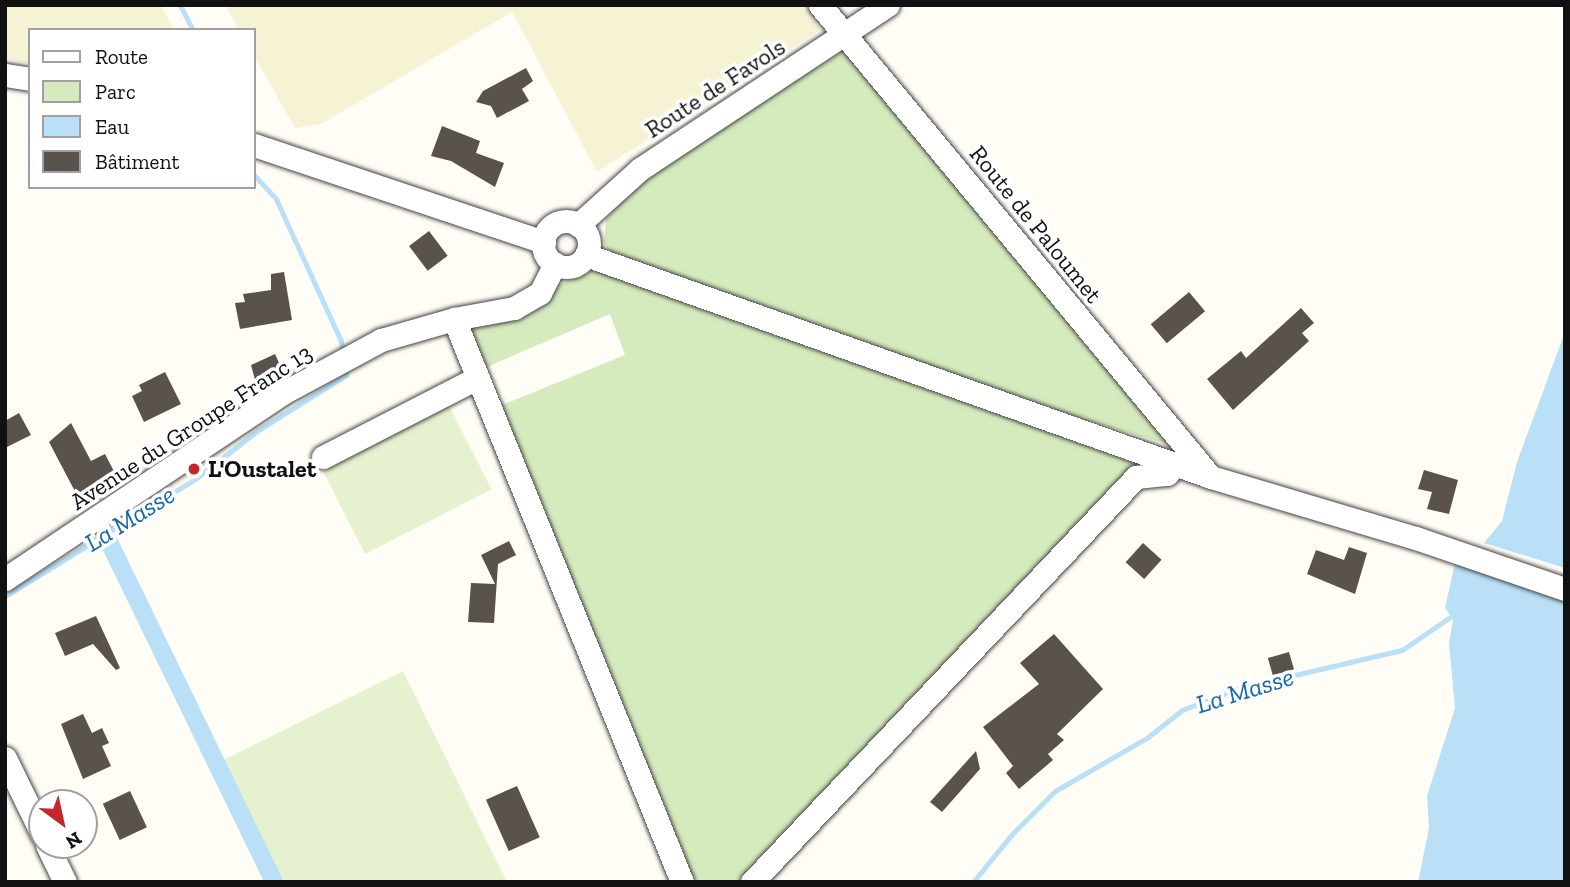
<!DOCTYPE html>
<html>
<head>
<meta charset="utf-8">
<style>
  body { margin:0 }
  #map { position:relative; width:1570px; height:887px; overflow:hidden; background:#fffdf5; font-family:"Zilla Slab",serif }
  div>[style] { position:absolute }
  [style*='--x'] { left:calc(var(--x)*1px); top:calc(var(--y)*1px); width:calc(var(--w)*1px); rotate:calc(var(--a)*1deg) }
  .farmland>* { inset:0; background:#f6f3d4 }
  .green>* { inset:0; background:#d5ebbd }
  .pitch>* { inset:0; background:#e6f2cf; transform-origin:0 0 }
  .water>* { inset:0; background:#b9e0f7 }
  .stream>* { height:5px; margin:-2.5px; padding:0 2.5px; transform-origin:2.5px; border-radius:2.5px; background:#b9e0f7 }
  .canal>* { height:18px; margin:-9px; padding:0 9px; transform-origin:9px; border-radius:9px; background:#b9e0f7 }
  .building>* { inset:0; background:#5a524d; transform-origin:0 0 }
  .roads { filter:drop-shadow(0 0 2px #444) drop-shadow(0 0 2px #444) }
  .minor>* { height:23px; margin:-11.5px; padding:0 11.5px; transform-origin:11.5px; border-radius:11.5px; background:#fff }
  .minor>.ring { margin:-11.5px; padding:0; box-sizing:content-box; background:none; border:23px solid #fff; border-radius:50% }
  .dots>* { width:19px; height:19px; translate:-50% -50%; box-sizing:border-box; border:4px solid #fff; border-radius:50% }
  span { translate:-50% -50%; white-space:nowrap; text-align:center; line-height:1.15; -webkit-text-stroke:7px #fff; paint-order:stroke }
  .street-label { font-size:24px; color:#111 }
  .poi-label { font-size:24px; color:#111; font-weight:700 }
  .left { translate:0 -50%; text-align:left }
  .water-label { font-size:26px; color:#1768a6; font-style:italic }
  .frame { position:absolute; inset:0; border:7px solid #111; pointer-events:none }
  .legend { position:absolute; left:28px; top:28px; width:228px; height:161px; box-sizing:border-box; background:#fff; border:2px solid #a0a0a0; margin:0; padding:9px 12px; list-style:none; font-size:21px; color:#111 }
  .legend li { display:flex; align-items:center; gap:14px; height:35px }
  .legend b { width:35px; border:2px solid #a0a0a0 }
  .north { position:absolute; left:28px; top:789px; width:70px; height:70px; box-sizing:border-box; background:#fff; border:2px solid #a0a0a0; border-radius:50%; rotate:147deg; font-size:19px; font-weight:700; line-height:28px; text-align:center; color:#111 }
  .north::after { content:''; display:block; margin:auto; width:24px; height:32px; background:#c4262e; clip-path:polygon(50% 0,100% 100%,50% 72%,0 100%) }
</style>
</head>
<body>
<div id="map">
  <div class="farmland">
    <div style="clip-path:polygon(5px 5px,161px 5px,174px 30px,30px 30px,30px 64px,5px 58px)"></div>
    <div style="clip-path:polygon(225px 5px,807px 5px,820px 30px,597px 172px,512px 12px,321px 124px,295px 128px,254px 56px,254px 30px,239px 30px)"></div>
  </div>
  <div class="green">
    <div style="clip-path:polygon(846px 49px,1170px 445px,1026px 402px,614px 257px,604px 243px,606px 219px,650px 172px)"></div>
    <div style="clip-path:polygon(607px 264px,1157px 458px,752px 882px,682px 882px,490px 410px,625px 355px,610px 314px,475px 372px,454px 319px,540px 293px)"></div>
  </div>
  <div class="pitch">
    <div style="left:448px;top:404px;width:96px;height:142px;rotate:63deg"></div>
    <div style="clip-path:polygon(403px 671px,507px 882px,276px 882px,217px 763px)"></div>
  </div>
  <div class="water">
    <div style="clip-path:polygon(1565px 332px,1565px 568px,1484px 543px,1502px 521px,1517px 462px)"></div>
    <div style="clip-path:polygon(1455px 563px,1565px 601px,1565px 882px,1418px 882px,1429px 828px,1427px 796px,1455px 708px,1449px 644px,1453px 619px,1445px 608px)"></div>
  </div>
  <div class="stream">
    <div style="--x:180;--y:5;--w:28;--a:63"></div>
    <div style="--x:254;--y:175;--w:33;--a:47"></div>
    <div style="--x:276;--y:199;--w:156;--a:65.4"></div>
    <div style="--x:341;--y:341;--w:14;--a:82"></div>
    <div style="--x:5;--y:596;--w:223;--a:-31.6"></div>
    <div style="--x:195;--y:479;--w:78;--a:-37.7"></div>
    <div style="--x:257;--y:431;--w:105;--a:-32.2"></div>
    <div style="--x:346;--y:375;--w:7;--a:-98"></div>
    <div style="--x:973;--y:882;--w:63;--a:-50.8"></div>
    <div style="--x:1013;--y:833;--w:59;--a:-45"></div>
    <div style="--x:1055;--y:791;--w:108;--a:-30.1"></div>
    <div style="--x:1148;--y:737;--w:43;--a:-38.5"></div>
    <div style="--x:1182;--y:710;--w:65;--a:-20.7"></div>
    <div style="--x:1243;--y:687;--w:163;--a:-13.1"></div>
    <div style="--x:1402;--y:650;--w:65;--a:-34.4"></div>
  </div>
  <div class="canal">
    <div style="--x:112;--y:528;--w:14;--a:102"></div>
    <div style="--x:109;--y:542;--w:378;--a:64.1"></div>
  </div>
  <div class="building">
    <div style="clip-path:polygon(526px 68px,533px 81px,522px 89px,529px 101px,497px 118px,491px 106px,476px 102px,483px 91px)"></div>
    <div style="clip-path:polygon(442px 126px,480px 141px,476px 153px,504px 163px,495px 187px,451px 161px,431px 156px)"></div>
    <div style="left:429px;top:231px;width:31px;height:25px;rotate:53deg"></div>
    <div style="clip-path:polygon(284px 272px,292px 320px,240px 329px,235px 303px,245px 302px,243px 294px,271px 290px,271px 274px)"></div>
    <div style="left:1189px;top:292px;width:25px;height:50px;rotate:50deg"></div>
    <div style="clip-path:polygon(1301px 308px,1314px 323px,1302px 333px,1309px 341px,1233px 410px,1207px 379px,1241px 351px,1246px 358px)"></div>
    <div style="clip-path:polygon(275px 354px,285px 376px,258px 391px,251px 365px)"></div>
    <div style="clip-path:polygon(165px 372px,181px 404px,144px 422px,132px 396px,142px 391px,139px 385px)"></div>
    <div style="clip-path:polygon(19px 413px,31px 435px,5px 448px,5px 421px)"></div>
    <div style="clip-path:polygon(71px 423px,91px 461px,105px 454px,118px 479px,79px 499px,49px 442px)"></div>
    <div style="clip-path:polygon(1424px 470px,1458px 480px,1449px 514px,1427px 509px,1432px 492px,1418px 489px)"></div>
    <div style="clip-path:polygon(509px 541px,516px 555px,498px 564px,494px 623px,468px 622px,471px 583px,495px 584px,481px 555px)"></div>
    <div style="left:1143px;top:543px;width:25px;height:26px;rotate:42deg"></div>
    <div style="clip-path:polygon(1349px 547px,1367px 553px,1355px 594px,1307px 574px,1316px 550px,1344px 560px)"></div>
    <div style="clip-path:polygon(96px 616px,120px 668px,116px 670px,93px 644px,65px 656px,55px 633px)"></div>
    <div style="clip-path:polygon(1054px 634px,1103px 689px,1057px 734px,1064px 740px,1048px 754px,1053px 760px,1019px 789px,1006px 773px,1013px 766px,983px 727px,1039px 684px,1020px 663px)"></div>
    <div style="left:1289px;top:652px;width:18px;height:22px;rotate:74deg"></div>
    <div style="clip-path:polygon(83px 714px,92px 733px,102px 728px,109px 743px,102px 746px,111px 766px,83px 779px,61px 724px)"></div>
    <div style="clip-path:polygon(976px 751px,980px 769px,942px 812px,930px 802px)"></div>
    <div style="left:517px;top:786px;width:56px;height:34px;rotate:66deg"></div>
    <div style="left:130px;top:791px;width:40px;height:30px;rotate:65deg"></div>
  </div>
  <div class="roads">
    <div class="minor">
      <div style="--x:820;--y:5;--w:610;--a:50.39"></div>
      <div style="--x:5;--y:75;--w:25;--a:9"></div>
      <div style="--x:254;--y:145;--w:306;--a:18.5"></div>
      <div class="ring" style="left:543px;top:221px;width:23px;height:23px"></div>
      <div style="--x:578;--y:225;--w:84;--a:-42.1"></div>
      <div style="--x:640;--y:169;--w:297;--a:-33.5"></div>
      <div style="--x:586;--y:255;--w:663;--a:19.56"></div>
      <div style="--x:1211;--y:477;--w:214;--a:16.6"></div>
      <div style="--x:1416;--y:538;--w:157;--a:18.9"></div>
      <div style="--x:454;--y:319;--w:607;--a:67.95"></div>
      <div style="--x:323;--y:457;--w:173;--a:-27.2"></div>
      <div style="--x:5;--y:579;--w:332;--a:-33.8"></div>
      <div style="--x:281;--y:394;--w:114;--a:-28.4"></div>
      <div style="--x:381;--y:340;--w:76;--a:-16"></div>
      <div style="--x:454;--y:319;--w:61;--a:-10.4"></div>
      <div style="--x:514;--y:308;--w:30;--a:-30"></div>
      <div style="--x:540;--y:293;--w:33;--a:-63"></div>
      <div style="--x:5;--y:758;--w:85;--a:64"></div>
      <div style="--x:47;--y:845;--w:41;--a:64.1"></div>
      <div style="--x:752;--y:882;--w:558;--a:-46.52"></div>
      <div style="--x:1136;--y:477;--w:31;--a:-6"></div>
      <div style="--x:1167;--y:474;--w:13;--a:-48"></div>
    </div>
  </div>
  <div class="dots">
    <div style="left:194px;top:469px;background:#c4262e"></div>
  </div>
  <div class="street-label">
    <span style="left:715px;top:88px;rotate:-33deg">Route de Favols</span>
    <span style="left:1036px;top:224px;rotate:51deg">Route de Paloumet</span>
    <span style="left:191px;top:427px;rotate:-33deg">Avenue du Groupe Franc 13</span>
  </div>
  <div class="poi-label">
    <span class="left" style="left:208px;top:469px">L'Oustalet</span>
  </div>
  <div class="water-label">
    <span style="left:130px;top:519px;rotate:-32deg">La Masse</span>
    <span style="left:1245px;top:691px;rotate:-17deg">La Masse</span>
  </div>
  <div class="frame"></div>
  <ul class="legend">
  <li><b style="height:9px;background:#fff"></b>Route</li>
  <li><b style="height:19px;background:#d5ebbd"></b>Parc</li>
  <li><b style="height:19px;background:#b9e0f7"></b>Eau</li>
  <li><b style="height:19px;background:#5a524d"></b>Bâtiment</li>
  </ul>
  <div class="north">N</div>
</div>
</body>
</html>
